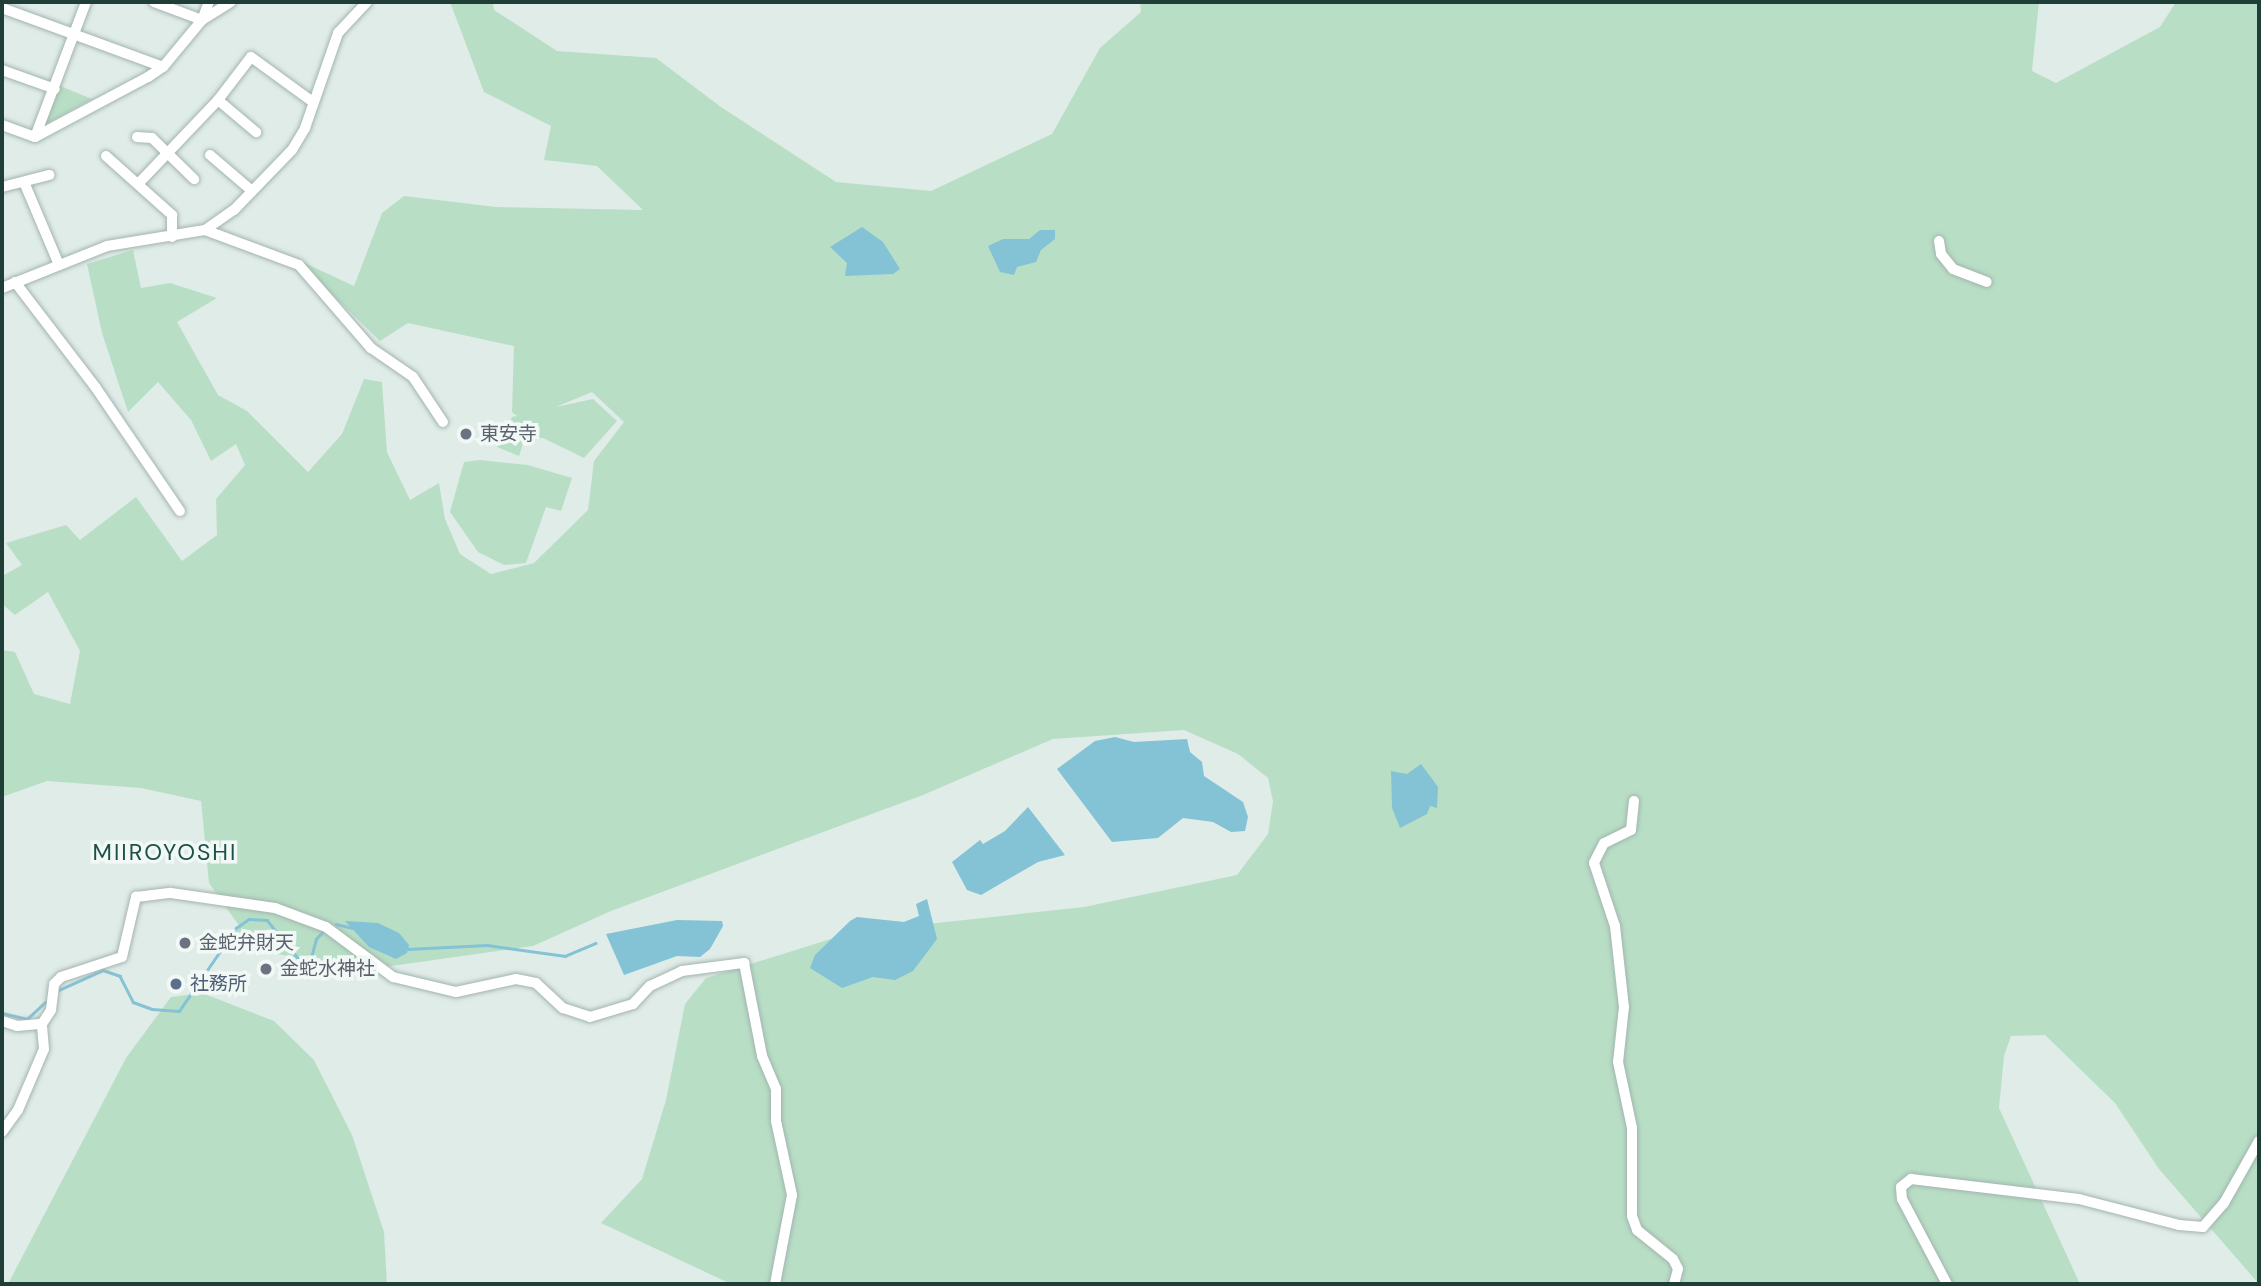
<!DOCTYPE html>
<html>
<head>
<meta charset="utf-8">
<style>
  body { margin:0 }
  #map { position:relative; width:2261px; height:1286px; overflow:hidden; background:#e0ece8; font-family:"DM Sans","Noto Sans JP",sans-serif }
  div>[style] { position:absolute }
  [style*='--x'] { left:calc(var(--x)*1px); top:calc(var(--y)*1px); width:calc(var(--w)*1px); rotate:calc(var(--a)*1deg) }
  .green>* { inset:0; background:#b8dfc5 }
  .water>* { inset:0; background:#84c2d5 }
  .stream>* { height:2.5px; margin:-1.25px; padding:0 1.25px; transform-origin:1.25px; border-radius:1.25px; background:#84c2d5 }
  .roads { filter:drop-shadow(0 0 2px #a3b4b0) drop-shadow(0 0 2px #a3b4b0) }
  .minor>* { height:10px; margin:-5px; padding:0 5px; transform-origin:5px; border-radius:5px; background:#fff }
  .dots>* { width:19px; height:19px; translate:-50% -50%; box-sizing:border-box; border:4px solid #f1f8f5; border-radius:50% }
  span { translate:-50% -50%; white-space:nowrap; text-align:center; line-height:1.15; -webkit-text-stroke:7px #f1f8f5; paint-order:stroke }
  .worship-label { font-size:19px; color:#5b616d }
  .left { translate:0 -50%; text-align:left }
  .service-label { font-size:19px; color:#4e5e75 }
  .quarter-label { font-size:23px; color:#1b5148; letter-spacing:2px }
  .frame { position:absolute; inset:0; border:4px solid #203e38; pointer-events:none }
</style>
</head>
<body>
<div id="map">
  <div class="green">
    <div style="clip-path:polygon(450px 2px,493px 2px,494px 10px,557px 51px,656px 58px,721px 107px,836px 182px,931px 191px,1052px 134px,1100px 48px,1141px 12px,1140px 2px,2039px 2px,2032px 71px,2056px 83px,2160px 27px,2176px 2px,2259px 2px,2259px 1284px,2159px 1169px,2115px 1103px,2045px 1035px,2011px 1036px,2004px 1056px,1999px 1108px,2080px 1284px,731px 1284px,601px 1223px,642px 1179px,666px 1100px,685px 1004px,706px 978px,853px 932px,1084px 907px,1237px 875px,1268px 834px,1273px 801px,1268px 778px,1238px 754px,1184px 730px,1053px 739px,923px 795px,611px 911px,533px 946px,356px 971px,227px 943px,240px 927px,209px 883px,201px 801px,141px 788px,47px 781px,2px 797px,2px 650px,15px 652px,34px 694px,70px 704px,80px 651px,48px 592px,15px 615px,2px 604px,2px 576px,22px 565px,6px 543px,66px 525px,80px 540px,136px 497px,182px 561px,217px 535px,216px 499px,245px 465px,236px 444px,211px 461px,191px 420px,158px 382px,128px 412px,102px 333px,87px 264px,133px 250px,141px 288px,170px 283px,217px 298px,177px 322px,218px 395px,247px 411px,308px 472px,342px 434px,364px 379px,382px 382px,387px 452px,410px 500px,439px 483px,445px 519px,460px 554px,491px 574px,534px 563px,588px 510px,594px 461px,624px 422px,592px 392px,556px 407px,593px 399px,617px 421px,584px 458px,543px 438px,525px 438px,519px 456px,497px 447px,512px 417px,517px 416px,512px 412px,514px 346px,408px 323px,380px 341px,296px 259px,354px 286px,382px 213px,404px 196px,496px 207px,643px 210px,597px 166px,544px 160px,551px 126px,484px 92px)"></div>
    <div style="clip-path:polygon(60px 86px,92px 99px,44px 125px)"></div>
    <div style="clip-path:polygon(480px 460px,528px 465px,572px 478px,561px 511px,546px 507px,526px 563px,504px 565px,478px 552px,450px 512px,464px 462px)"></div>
    <div style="clip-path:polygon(202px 993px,274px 1021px,314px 1060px,352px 1135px,384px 1232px,387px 1284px,8px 1284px,126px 1058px,171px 997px)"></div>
  </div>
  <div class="water">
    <div style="clip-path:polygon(862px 227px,883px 242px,900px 269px,893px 274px,845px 276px,847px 263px,830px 247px)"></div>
    <div style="clip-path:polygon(1040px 230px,1055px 230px,1055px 239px,1041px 250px,1036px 262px,1017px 267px,1014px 275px,1000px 272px,988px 246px,1003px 239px,1029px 239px)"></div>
    <div style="clip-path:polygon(1115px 737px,1134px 742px,1187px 739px,1190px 752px,1202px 762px,1204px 776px,1243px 802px,1248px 817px,1245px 831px,1231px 832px,1213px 822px,1183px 818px,1158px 838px,1112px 842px,1057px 769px,1095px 741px)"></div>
    <div style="clip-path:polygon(1421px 764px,1438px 787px,1437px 808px,1430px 806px,1427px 814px,1400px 828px,1392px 808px,1391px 771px,1407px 774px)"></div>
    <div style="clip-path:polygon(1028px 807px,1065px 855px,1038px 862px,981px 895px,967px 890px,952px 862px,980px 840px,983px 844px,1005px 831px)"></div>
    <div style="clip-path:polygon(927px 899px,937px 939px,913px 971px,895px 980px,873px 977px,842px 988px,810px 968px,815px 955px,850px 921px,857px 917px,904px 922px,919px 916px,916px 904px)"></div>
    <div style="clip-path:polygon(677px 920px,722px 921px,723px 926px,710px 949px,700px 957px,677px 956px,624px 975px,606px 934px)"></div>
    <div style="clip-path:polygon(345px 921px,378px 923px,399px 933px,409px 945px,407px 953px,396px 959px,369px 947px)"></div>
  </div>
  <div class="stream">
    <div style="--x:336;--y:924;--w:17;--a:13"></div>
    <div style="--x:407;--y:949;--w:80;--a:-2.9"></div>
    <div style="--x:487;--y:945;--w:79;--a:8"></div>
    <div style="--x:565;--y:956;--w:33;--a:-23"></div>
    <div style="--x:59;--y:990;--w:48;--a:-24.4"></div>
    <div style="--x:103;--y:970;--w:18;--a:19"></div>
    <div style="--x:120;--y:976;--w:29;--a:63"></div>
    <div style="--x:133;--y:1002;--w:20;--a:20"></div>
    <div style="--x:152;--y:1009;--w:27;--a:4"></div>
    <div style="--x:179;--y:1011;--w:101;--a:-55.5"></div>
    <div style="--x:236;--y:928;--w:16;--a:-35"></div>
    <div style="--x:249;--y:919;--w:18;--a:3"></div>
    <div style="--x:267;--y:920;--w:55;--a:50.9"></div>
    <div style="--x:302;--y:963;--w:7;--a:16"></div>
    <div style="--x:309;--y:965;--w:27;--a:-75"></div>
    <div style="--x:316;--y:939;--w:12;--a:-48"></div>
    <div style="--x:2;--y:1013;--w:26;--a:13"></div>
    <div style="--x:27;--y:1019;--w:25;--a:-43"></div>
  </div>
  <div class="roads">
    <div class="minor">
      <div style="--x:154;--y:2;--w:51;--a:20.6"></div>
      <div style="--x:2;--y:8;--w:171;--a:20.1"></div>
      <div style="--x:202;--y:20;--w:19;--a:-69"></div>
      <div style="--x:2;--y:70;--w:56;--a:19.7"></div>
      <div style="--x:218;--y:100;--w:50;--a:40.1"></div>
      <div style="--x:2;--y:125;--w:35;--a:20"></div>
      <div style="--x:35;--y:137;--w:128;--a:-28"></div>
      <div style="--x:148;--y:77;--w:18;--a:-34"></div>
      <div style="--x:163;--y:67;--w:61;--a:-50.3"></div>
      <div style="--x:202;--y:20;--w:34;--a:-32"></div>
      <div style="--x:35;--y:137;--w:144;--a:-69.3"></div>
      <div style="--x:137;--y:137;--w:15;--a:4"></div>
      <div style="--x:152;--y:138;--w:59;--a:44.3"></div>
      <div style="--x:210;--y:155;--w:55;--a:40.6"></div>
      <div style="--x:106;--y:156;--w:89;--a:41.8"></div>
      <div style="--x:172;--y:215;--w:22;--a:90"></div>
      <div style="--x:24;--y:182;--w:90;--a:67.1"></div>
      <div style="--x:139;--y:183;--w:115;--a:-46.4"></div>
      <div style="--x:218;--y:100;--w:54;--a:-52.5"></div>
      <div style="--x:251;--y:57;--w:77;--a:36"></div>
      <div style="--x:2;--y:187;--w:49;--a:-14.3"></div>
      <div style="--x:205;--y:230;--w:100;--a:20.4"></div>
      <div style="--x:299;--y:265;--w:110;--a:49.1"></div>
      <div style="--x:371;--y:348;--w:51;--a:34.6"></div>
      <div style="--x:413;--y:377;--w:54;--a:56.3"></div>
      <div style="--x:1939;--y:241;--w:13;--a:81"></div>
      <div style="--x:1941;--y:254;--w:19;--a:51"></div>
      <div style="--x:1953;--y:269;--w:36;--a:21"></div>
      <div style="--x:15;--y:282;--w:133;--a:52.6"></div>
      <div style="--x:96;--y:388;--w:149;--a:55.7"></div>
      <div style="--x:2;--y:288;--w:113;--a:-21.8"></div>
      <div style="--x:107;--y:246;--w:99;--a:-9.3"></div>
      <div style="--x:205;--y:230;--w:35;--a:-35"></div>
      <div style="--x:234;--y:210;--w:83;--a:-46"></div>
      <div style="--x:292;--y:150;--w:26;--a:-59"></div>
      <div style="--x:305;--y:128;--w:101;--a:-70.8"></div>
      <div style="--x:338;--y:33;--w:42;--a:-46.9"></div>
      <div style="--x:1634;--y:801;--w:29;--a:96"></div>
      <div style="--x:1631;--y:830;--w:30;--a:154"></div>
      <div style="--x:1604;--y:843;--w:22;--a:117"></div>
      <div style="--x:1594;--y:863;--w:66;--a:71.6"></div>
      <div style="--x:1615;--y:926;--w:81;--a:83.7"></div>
      <div style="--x:1624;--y:1007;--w:55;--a:96.2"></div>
      <div style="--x:1618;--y:1062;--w:67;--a:78"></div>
      <div style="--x:1632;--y:1128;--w:88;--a:90"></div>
      <div style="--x:1632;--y:1216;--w:15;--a:70"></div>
      <div style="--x:1637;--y:1230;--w:46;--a:38.9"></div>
      <div style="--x:1673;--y:1259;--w:11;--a:63"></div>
      <div style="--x:1678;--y:1269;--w:16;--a:105"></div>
      <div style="--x:2;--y:1021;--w:16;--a:18"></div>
      <div style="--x:17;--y:1026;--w:25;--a:-5"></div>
      <div style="--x:42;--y:1024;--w:17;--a:-57"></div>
      <div style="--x:51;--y:1010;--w:26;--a:-83"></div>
      <div style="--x:54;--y:984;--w:10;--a:-45"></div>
      <div style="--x:61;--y:977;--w:64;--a:-18.2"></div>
      <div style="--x:122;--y:957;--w:62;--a:-76.9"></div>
      <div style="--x:136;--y:897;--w:35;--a:-7"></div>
      <div style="--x:171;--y:893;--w:105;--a:8.2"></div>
      <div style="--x:275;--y:908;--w:54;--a:20.4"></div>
      <div style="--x:326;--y:927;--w:84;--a:36.7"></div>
      <div style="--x:393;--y:977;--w:65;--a:13.4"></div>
      <div style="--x:456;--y:992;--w:61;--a:-12.2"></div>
      <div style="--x:516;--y:979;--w:20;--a:11"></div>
      <div style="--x:536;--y:983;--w:37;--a:43"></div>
      <div style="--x:563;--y:1008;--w:28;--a:18"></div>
      <div style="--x:590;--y:1017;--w:45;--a:-16.8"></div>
      <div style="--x:633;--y:1004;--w:25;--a:-47"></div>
      <div style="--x:650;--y:986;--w:35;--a:-25"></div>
      <div style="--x:682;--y:971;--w:63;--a:-7.4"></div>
      <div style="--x:744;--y:963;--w:95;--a:79"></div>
      <div style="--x:762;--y:1056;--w:36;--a:67"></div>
      <div style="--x:776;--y:1089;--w:32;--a:90"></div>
      <div style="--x:776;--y:1121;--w:76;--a:77.8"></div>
      <div style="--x:792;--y:1195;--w:91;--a:100.8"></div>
      <div style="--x:2;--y:1132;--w:27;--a:-54"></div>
      <div style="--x:18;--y:1110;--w:66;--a:-66.9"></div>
      <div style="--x:44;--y:1049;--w:25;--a:-95"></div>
      <div style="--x:1947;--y:1284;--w:96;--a:-117.9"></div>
      <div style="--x:1902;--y:1199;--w:12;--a:-95"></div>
      <div style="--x:1901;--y:1187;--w:13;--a:-39"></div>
      <div style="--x:1911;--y:1179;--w:169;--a:6.8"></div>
      <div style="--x:2079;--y:1199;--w:103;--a:14.6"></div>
      <div style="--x:2179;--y:1225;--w:24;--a:5"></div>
      <div style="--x:2203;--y:1227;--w:32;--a:-49"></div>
      <div style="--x:2224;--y:1203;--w:71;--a:-60.6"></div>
    </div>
  </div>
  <div class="dots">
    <div style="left:466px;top:434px;background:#6b7280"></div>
    <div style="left:185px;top:943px;background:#6b7280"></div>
    <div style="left:266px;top:969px;background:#6b7280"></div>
    <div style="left:176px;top:984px;background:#5c6f8a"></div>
  </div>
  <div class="worship-label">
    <span class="left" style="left:480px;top:434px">東安寺</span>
    <span class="left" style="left:199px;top:943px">金蛇弁財天</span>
    <span class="left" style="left:280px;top:969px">金蛇水神社</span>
  </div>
  <div class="service-label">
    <span class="left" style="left:190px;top:984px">社務所</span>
  </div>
  <div class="quarter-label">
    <span style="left:165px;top:852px">MIIROYOSHI</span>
  </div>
  <div class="frame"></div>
</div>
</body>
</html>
